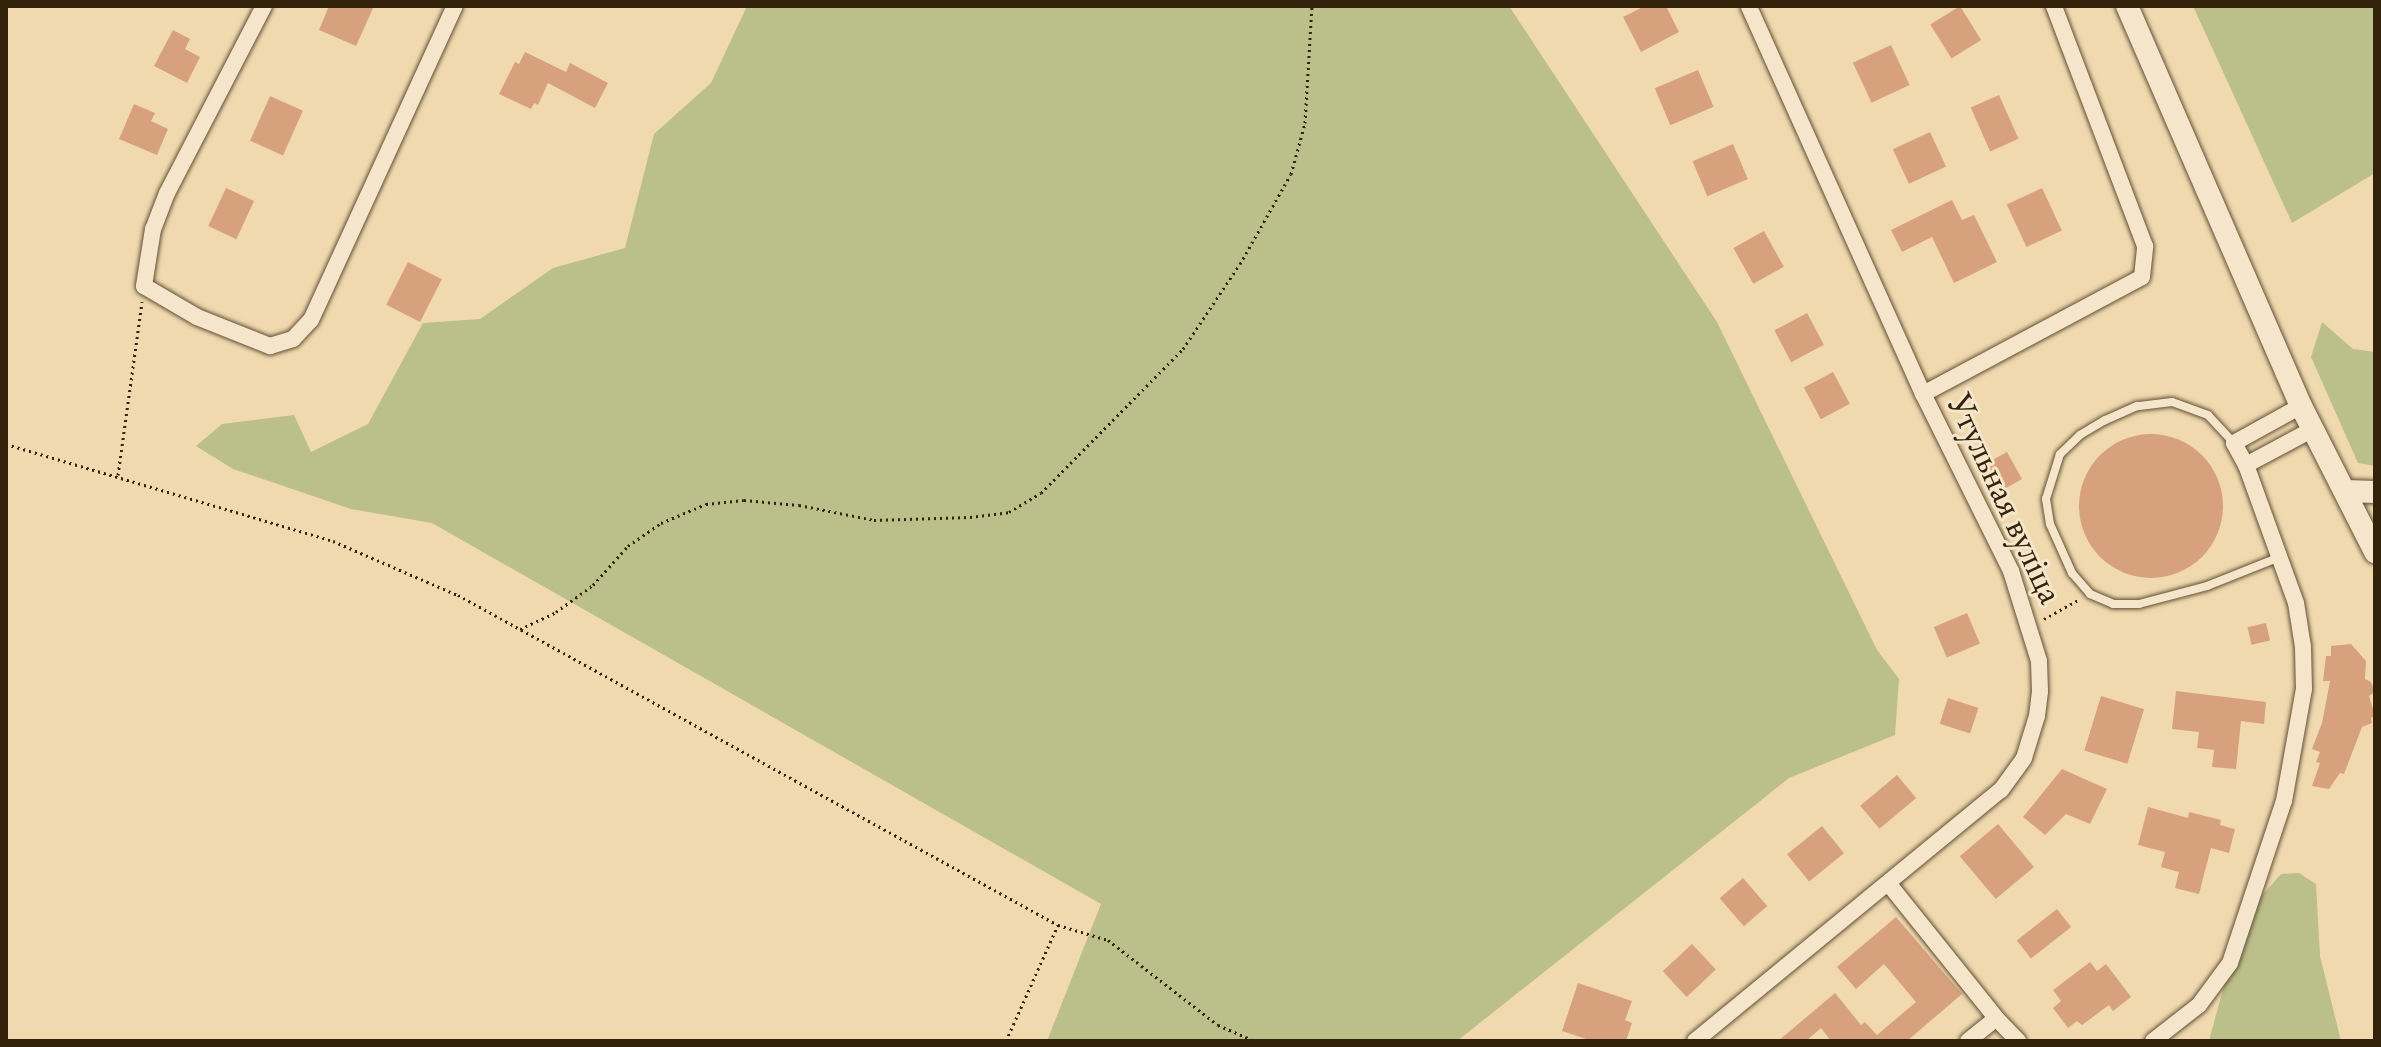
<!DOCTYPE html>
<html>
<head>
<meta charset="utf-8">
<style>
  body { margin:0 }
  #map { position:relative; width:2381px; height:1047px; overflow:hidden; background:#f0d9af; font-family:"EB Garamond",serif }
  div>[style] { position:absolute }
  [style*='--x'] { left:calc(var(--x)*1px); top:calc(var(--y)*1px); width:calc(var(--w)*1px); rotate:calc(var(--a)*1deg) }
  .green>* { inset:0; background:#bbbf8a }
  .building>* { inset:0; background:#d8a17e; transform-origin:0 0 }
  .round { border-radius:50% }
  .path>* { height:3px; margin-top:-1.5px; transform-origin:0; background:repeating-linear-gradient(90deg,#32220a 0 2px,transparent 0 6px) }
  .roads { filter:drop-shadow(0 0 2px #625033) drop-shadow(0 0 2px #625033) }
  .lane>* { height:8px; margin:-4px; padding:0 4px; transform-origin:4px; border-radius:4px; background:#f5e6cb }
  .street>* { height:16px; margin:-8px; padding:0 8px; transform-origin:8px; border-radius:8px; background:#f5e6cb }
  .secondary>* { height:22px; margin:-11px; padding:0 11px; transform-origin:11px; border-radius:11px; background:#f5e6cb }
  span { translate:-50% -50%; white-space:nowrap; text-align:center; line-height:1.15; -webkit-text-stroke:6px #f5e6cb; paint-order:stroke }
  .street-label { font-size:36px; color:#32220a }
  .frame { position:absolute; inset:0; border:8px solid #32220a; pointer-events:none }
</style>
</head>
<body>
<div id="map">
  <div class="green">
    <div style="clip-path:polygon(747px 6px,1509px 6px,1717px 322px,1877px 650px,1899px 679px,1895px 735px,1789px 778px,1457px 1041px,1047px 1041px,1101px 904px,432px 523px,351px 509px,233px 469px,196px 446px,222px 424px,294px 415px,311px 452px,368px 424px,423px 323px,480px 319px,553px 268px,625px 248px,654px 134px,711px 83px)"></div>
    <div style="clip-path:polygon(2193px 6px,2375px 6px,2375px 173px,2292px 223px)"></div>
    <div style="clip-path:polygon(2322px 322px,2353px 349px,2375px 352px,2375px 466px,2358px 463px,2311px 357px)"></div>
    <div style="clip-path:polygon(2299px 873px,2316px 884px,2320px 956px,2341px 1041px,2209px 1041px,2230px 963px,2251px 908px,2281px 874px)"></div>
  </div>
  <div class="building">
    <div style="clip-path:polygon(329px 6px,374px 6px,356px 46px,319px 30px)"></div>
    <div style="clip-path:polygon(1645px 6px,1666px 6px,1679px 32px,1641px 52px,1623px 17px)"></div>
    <div style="left:1960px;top:6px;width:40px;height:35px;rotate:58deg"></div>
    <div style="clip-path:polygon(173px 30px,190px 39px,185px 49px,200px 57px,187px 83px,154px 66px)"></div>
    <div style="left:1891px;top:45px;width:44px;height:42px;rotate:65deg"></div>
    <div style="clip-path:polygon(525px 52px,566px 72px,570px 63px,608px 83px,595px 108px,548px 83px,538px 105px,534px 103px,531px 109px,499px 94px,515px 62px,519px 64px)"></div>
    <div style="left:1698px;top:70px;width:40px;height:47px;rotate:67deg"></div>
    <div style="left:1999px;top:95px;width:48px;height:31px;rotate:66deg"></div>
    <div style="left:270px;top:96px;width:36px;height:49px;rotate:24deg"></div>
    <div style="clip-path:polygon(134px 104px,155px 113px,151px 121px,168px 129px,157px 155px,119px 139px)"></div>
    <div style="left:1930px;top:132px;width:38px;height:41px;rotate:65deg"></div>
    <div style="left:1733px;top:144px;width:38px;height:44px;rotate:67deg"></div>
    <div style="left:226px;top:188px;width:31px;height:42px;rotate:25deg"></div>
    <div style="left:2042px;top:188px;width:47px;height:39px;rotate:65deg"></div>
    <div style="clip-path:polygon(1952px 200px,1962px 220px,1974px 215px,1997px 262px,1954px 283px,1932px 237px,1902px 252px,1891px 230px)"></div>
    <div style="left:1764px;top:231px;width:41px;height:35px;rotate:61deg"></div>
    <div style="left:408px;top:262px;width:38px;height:48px;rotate:27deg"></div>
    <div style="left:1807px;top:313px;width:36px;height:37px;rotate:62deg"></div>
    <div style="left:1833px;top:372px;width:36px;height:33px;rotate:62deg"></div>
    <div class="round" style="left:2079px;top:434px;width:144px;height:144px"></div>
    <div style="left:2007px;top:452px;width:31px;height:25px;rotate:61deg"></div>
    <div style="left:1967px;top:613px;width:33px;height:36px;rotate:67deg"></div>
    <div style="left:2266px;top:623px;width:18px;height:19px;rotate:77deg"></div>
    <div style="clip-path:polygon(2351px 644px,2366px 661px,2365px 679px,2371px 682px,2375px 692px,2369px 696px,2375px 716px,2371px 718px,2372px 723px,2362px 727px,2344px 774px,2340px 773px,2329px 789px,2312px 786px,2320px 763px,2316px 762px,2320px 752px,2312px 749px,2322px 723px,2330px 681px,2323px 681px,2326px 656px,2331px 656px,2331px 646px)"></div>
    <div style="clip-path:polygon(2176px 691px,2266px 702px,2264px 724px,2241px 721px,2236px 769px,2212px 767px,2214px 750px,2197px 748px,2199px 732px,2172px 729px)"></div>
    <div style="left:2101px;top:696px;width:45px;height:57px;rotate:17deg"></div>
    <div style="left:1948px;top:698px;width:32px;height:27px;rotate:18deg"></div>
    <div style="clip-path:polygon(2062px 769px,2107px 789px,2090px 824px,2066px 814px,2045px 835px,2023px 817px)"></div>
    <div style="left:1897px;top:775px;width:30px;height:48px;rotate:50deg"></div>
    <div style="clip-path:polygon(2148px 807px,2188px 818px,2189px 812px,2221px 820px,2220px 825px,2235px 829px,2229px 853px,2211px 848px,2199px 894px,2175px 888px,2179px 872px,2161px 867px,2165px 852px,2138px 845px)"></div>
    <div style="left:1998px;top:824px;width:56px;height:50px;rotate:50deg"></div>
    <div style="left:1822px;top:826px;width:35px;height:45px;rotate:51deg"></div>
    <div style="left:1743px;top:878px;width:37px;height:31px;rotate:49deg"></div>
    <div style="left:2057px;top:909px;width:23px;height:51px;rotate:52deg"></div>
    <div style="clip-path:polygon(1896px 917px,1962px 994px,1907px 1041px,1831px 1041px,1821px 1028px,1806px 1041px,1778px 1041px,1835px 993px,1861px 1025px,1865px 1022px,1877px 1035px,1916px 1002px,1884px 964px,1856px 989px,1837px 967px)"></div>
    <div style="left:1692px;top:944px;width:35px;height:40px;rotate:47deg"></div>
    <div style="clip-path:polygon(2090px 962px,2097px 971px,2106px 964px,2131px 997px,2113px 1011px,2109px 1005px,2082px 1025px,2077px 1021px,2068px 1028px,2053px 1008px,2061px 1001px,2053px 990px)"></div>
    <div style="clip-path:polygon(1578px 983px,1632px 1001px,1625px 1020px,1632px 1023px,1626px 1041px,1592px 1041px,1562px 1031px)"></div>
  </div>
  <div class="path">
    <div style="--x:6;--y:444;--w:341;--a:16.5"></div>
    <div style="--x:333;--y:541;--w:136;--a:23.4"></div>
    <div style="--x:458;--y:595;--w:685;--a:28.81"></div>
    <div style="--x:1058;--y:925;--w:52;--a:16.7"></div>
    <div style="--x:1108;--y:940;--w:139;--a:37.7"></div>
    <div style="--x:1218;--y:1025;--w:40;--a:23.4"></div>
    <div style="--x:118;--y:475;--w:175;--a:-82.1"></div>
    <div style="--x:2044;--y:619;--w:41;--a:-29.1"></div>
    <div style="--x:520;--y:629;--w:40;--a:-25"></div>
    <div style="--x:556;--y:612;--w:46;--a:-36.1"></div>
    <div style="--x:593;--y:585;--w:52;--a:-48.1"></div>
    <div style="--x:628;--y:546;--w:40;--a:-34.9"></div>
    <div style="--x:661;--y:523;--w:49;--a:-22.9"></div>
    <div style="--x:706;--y:504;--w:38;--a:-6"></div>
    <div style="--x:744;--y:500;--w:55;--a:5.2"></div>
    <div style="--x:799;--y:505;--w:76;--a:11.3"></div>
    <div style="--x:874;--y:520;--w:96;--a:-1.8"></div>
    <div style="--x:970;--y:517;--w:39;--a:-7"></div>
    <div style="--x:1009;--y:512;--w:37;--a:-31"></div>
    <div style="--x:1041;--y:493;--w:202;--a:-45.4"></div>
    <div style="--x:1183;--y:349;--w:102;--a:-56.2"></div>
    <div style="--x:1240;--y:264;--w:103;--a:-60.5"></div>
    <div style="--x:1291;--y:174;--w:53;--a:-74.6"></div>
    <div style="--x:1305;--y:123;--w:117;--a:-86.6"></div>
    <div style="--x:1006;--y:1041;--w:127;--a:-65.9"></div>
  </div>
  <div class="roads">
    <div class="lane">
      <div style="--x:2234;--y:443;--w:38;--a:-133"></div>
      <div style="--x:2208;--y:415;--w:38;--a:-160"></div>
      <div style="--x:2172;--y:402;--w:35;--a:173"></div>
      <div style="--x:2137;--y:406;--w:35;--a:156"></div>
      <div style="--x:2105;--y:420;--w:29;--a:149"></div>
      <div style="--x:2080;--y:435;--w:28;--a:136"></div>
      <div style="--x:2060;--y:454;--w:47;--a:107.3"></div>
      <div style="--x:2046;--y:499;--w:25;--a:81"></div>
      <div style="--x:2050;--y:524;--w:54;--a:65.8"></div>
      <div style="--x:2072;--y:573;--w:28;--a:49"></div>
      <div style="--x:2090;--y:594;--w:25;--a:23"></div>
      <div style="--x:2113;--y:604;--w:26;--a:0"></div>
      <div style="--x:2139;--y:604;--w:70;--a:-14.8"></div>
      <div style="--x:2207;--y:586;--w:79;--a:-21.7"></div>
    </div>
    <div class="street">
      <div style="--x:264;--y:6;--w:211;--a:117.4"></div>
      <div style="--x:167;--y:193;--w:39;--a:111"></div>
      <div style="--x:153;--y:229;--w:58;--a:99"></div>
      <div style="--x:144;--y:286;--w:61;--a:30.3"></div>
      <div style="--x:197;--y:317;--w:79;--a:21.7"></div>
      <div style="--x:270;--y:346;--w:24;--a:-17"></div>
      <div style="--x:293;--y:339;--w:26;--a:-47"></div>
      <div style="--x:311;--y:320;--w:345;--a:-65.4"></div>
      <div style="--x:1923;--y:394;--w:248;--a:-28.1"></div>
      <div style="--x:2142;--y:277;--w:31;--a:-84"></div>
      <div style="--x:2145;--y:246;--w:257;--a:-110.8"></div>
      <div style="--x:2246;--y:465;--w:76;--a:-28.2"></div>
      <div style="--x:1888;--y:883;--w:173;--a:51.3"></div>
      <div style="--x:1695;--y:1041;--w:396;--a:-39.4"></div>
      <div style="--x:2001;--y:790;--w:39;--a:-54"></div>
      <div style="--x:2024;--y:758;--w:44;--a:-72.8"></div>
      <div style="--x:2037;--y:716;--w:25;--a:-83"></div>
      <div style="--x:2040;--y:691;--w:30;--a:-92"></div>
      <div style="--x:2039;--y:661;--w:94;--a:-107.3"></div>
      <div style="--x:2011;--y:571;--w:198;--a:-116.4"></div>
      <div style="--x:1923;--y:394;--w:425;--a:-114.2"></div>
      <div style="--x:1968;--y:1041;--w:36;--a:-39"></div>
      <div style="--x:1996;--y:1018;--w:32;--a:46"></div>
      <div style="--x:2153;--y:1041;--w:58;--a:-38"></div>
      <div style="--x:2199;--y:1005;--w:52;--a:-53.6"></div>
      <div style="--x:2230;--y:963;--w:171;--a:-71.6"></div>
      <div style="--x:2284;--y:801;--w:114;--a:-79.9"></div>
      <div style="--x:2304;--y:689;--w:42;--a:-91.4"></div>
      <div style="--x:2303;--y:647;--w:45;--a:-99"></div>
      <div style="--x:2296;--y:603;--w:147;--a:-109.9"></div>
      <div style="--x:2246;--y:465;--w:25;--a:-119"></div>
      <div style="--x:2234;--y:443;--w:77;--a:-28.9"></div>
    </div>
    <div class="secondary">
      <div style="--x:2127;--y:6;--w:436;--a:66.5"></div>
      <div style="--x:2301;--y:406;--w:164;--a:63.1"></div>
      <div style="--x:2346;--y:491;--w:29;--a:2"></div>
    </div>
  </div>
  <div class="street-label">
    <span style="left:2006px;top:498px;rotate:65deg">Утульная вуліца</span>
  </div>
  <div class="frame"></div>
</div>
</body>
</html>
